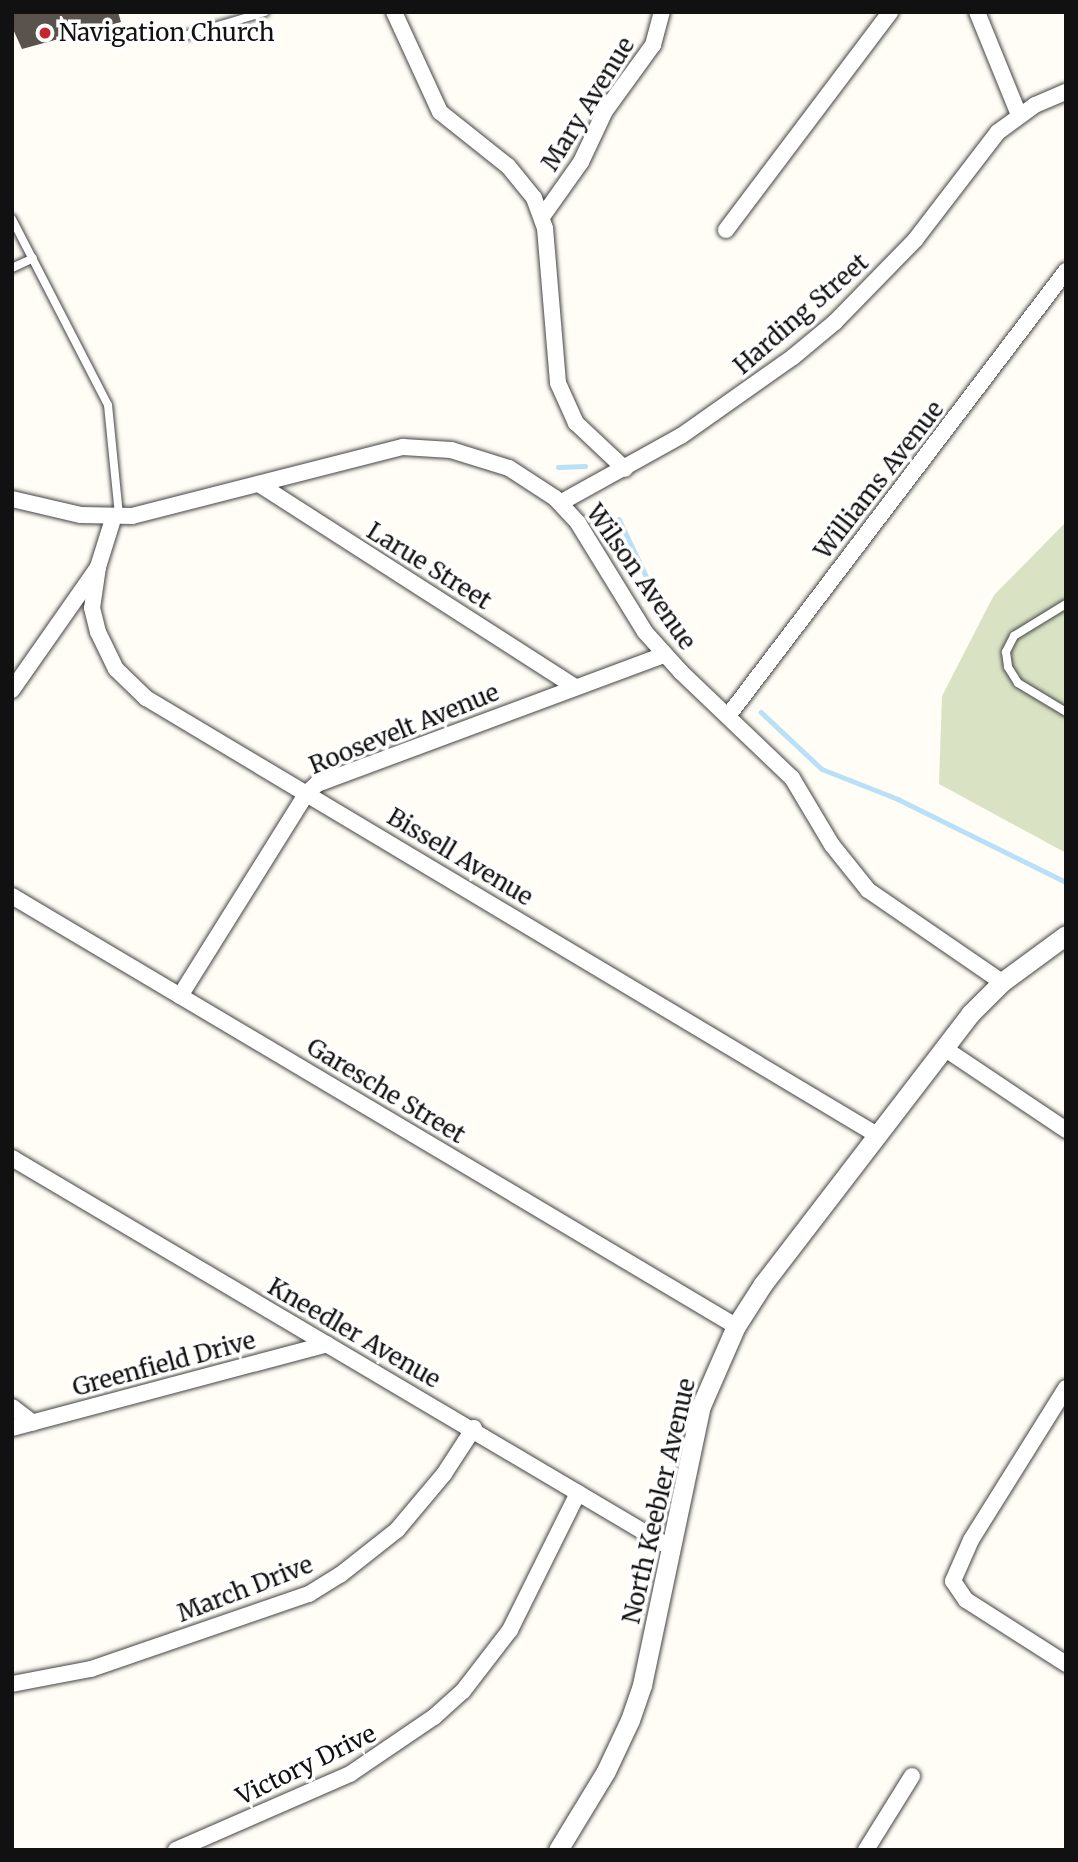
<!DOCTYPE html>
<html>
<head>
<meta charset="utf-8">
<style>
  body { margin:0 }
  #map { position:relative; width:1078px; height:1862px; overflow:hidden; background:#fffdf5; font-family:Merriweather,serif }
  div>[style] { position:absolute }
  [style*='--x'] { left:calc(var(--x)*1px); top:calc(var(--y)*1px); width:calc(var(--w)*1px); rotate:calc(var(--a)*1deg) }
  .cemetery>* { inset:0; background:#d9e3c4 }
  .stream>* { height:4.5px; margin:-2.25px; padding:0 2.25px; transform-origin:2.25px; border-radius:2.25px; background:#b9e0f7 }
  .building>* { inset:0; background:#5a524d }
  .roads { filter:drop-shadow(0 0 2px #444) drop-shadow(0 0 2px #444) }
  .service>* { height:8px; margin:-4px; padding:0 4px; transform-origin:4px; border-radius:4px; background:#fff }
  .minor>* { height:16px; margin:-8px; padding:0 8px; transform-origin:8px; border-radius:8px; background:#fff }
  .tertiary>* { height:19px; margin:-9.5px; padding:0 9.5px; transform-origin:9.5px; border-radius:9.5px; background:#fff }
  .dots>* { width:19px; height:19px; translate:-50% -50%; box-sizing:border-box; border:4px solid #fff; border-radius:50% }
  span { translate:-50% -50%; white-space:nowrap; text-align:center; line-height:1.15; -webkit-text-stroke:7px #fff; paint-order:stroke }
  .poi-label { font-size:24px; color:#111 }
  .left { translate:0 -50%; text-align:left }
  .street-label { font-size:24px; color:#111 }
  .frame { position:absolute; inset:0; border:14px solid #111; pointer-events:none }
</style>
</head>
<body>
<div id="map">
  <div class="cemetery">
    <div style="clip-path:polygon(1066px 522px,1066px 853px,939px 784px,942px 696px,994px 595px)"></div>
  </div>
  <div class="stream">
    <div style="--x:558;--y:467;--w:27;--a:-2"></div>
    <div style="--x:619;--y:519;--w:98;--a:64.5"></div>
    <div style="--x:761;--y:712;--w:83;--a:43.1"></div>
    <div style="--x:822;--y:769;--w:82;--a:21.5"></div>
    <div style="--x:898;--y:799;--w:187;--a:26.3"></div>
  </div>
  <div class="building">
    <div style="clip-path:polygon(12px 12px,118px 12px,121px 22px,22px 49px,12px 27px)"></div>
  </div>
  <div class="roads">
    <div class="service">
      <div style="--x:184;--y:36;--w:84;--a:-16.5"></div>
      <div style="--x:12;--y:219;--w:209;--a:62.7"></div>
      <div style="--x:108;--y:405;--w:112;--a:84.3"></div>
      <div style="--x:12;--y:268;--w:23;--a:-25"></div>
      <div style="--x:1066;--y:604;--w:61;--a:148.4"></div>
      <div style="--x:1014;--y:636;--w:18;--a:117"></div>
      <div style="--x:1006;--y:652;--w:15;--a:82"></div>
      <div style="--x:1008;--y:667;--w:19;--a:58"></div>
      <div style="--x:1018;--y:683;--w:56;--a:31.1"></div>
    </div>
    <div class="minor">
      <div style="--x:394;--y:12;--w:110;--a:65.3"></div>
      <div style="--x:440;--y:112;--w:87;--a:38.5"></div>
      <div style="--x:508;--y:166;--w:41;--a:50.9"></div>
      <div style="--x:534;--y:198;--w:32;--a:70"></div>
      <div style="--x:545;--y:228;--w:156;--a:85.2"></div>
      <div style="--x:558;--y:383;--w:44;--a:65.8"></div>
      <div style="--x:576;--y:423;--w:67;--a:43.2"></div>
      <div style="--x:977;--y:12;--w:111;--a:67.8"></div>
      <div style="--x:542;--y:217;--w:67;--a:-54.7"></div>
      <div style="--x:581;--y:162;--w:56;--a:-64.8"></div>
      <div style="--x:605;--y:111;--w:82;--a:-54"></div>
      <div style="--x:653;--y:45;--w:34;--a:-75"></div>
      <div style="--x:726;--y:230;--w:273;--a:-53"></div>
      <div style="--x:259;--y:484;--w:376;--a:32.7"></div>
      <div style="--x:12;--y:499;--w:71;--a:13.1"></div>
      <div style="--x:81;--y:515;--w:51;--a:1.1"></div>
      <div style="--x:132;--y:516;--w:280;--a:-14.3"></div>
      <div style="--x:403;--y:447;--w:48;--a:3.6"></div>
      <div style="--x:451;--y:450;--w:61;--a:17.2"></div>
      <div style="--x:509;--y:468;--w:55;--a:33.1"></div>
      <div style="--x:555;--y:498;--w:34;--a:47"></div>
      <div style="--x:578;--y:523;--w:128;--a:58.4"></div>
      <div style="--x:645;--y:632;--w:54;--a:48"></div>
      <div style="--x:681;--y:672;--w:153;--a:43.7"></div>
      <div style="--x:792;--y:778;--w:78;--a:59.2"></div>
      <div style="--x:832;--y:845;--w:58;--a:51.3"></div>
      <div style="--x:868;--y:890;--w:163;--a:34.5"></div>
      <div style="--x:560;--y:503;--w:138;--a:-29"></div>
      <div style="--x:681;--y:436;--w:137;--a:-35.2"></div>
      <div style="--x:793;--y:357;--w:55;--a:-39.8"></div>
      <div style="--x:835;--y:322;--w:115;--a:-45.7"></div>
      <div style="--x:915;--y:240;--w:136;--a:-52.5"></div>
      <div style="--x:998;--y:132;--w:46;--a:-36.1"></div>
      <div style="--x:1035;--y:105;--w:34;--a:-23"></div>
      <div style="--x:98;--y:567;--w:41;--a:98.3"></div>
      <div style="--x:92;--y:608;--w:25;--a:76"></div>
      <div style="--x:98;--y:632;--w:41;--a:64.1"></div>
      <div style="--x:116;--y:669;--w:42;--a:44"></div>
      <div style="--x:146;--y:698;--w:852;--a:30.87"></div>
      <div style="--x:12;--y:690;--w:150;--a:-55"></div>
      <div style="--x:98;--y:567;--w:53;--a:-72.6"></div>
      <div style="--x:728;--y:716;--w:559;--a:-52.78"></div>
      <div style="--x:12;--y:896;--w:842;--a:30.71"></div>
      <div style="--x:180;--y:996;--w:239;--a:-58"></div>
      <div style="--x:307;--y:793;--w:13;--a:-42"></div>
      <div style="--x:317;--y:784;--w:370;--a:-20.4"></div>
      <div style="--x:944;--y:1048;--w:147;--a:33.9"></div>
      <div style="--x:12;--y:1158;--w:766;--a:30.62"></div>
      <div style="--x:1066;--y:1388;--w:179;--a:122"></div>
      <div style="--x:971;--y:1540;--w:45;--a:113.7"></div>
      <div style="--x:953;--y:1581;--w:23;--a:56"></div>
      <div style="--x:966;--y:1600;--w:119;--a:32.6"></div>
      <div style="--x:12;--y:1407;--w:26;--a:37"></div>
      <div style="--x:12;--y:1428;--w:326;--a:-14.9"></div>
      <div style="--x:12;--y:1684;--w:80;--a:-10.8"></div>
      <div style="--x:91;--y:1669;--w:231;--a:-19"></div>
      <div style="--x:309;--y:1594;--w:36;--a:-32"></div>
      <div style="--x:340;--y:1575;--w:73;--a:-38.3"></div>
      <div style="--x:397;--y:1530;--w:73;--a:-50"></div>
      <div style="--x:444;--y:1474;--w:55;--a:-56.9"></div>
      <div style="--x:176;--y:1850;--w:190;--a:-23.6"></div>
      <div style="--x:350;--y:1774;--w:102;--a:-34.2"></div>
      <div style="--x:434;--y:1717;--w:39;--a:-42"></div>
      <div style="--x:463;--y:1691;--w:77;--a:-52.4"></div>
      <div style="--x:510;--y:1630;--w:153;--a:-63.6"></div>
      <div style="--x:866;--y:1850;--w:87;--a:-58.1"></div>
    </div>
    <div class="tertiary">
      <div style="--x:558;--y:1850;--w:92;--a:-58.7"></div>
      <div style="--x:606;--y:1771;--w:56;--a:-64.8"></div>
      <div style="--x:630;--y:1720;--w:37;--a:-71"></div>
      <div style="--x:642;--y:1685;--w:285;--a:-78.1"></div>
      <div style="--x:701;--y:1406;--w:87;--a:-66.4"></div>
      <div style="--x:736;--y:1326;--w:50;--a:-57.3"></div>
      <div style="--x:763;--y:1284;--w:340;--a:-52.5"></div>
      <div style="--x:970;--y:1014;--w:45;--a:-45"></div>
      <div style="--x:1002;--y:982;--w:79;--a:-36.3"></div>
    </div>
  </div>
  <div class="dots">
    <div style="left:45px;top:33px;background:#c4262e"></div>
  </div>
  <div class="poi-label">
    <span class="left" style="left:59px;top:33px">Navigation Church</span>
  </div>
  <div class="street-label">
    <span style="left:588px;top:104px;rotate:-58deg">Mary Avenue</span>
    <span style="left:801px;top:314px;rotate:-41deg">Harding Street</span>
    <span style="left:879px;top:480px;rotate:-52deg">Williams Avenue</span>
    <span style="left:429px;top:566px;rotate:32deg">Larue Street</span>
    <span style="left:641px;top:577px;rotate:55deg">Wilson Avenue</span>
    <span style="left:404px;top:729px;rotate:-22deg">Roosevelt Avenue</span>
    <span style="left:460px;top:857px;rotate:31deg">Bissell Avenue</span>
    <span style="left:386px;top:1091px;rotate:31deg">Garesche Street</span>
    <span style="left:354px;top:1333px;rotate:30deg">Kneedler Avenue</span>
    <span style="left:164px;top:1364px;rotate:-15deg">Greenfield Drive</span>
    <span style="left:659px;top:1501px;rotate:-77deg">North Keebler Avenue</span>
    <span style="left:245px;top:1589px;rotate:-21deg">March Drive</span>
    <span style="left:306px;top:1765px;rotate:-26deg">Victory Drive</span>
  </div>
  <div class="frame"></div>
</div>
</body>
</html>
